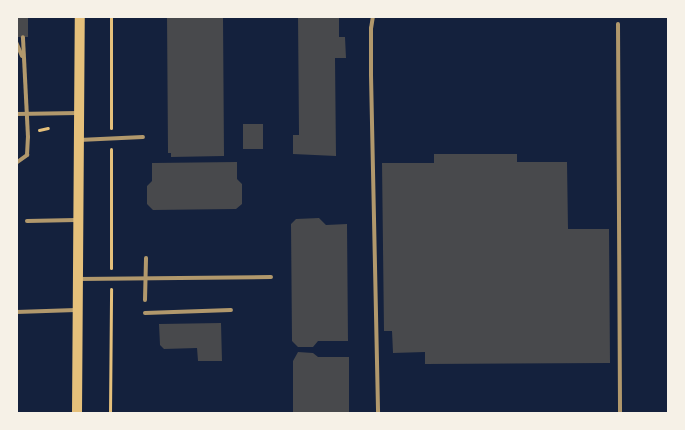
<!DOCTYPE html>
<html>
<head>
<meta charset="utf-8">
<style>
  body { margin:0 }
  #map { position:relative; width:685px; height:430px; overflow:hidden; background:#14213d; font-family:"Asap Condensed",sans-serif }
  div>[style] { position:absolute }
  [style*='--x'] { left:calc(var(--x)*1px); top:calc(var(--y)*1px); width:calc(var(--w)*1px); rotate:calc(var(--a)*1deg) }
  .building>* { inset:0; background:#48494c; transform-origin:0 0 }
  .path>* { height:3px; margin:-1.5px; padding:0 1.5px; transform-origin:1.5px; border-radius:1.5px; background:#e5c07b }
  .service>* { height:4px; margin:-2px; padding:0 2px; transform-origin:2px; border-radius:2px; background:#b1986c }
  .secondary>* { height:10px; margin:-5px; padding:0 5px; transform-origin:5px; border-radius:5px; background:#e5c07b }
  span { translate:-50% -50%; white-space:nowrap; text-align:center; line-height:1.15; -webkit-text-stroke:4.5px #f6f1e7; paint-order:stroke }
  .frame { position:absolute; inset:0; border:18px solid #f6f1e7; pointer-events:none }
</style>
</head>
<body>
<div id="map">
  <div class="building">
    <div style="left:16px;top:16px;width:12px;height:21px"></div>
    <div style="clip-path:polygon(167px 16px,223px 16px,224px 156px,171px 157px,171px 153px,168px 153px)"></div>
    <div style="clip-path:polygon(298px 16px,339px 16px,339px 37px,345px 37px,346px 58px,335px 58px,336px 156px,293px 154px,293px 135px,299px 135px)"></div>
    <div style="left:243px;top:124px;width:20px;height:25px"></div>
    <div style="clip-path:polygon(434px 154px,517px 154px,517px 162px,567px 162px,568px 229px,609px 229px,610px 363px,425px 364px,425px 352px,393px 353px,392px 331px,384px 331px,382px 163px,434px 163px)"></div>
    <div style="clip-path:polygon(237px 162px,237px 179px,242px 184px,242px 204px,236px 209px,153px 210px,147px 204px,147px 186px,152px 181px,152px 163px)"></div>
    <div style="clip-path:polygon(319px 218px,326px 225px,347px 224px,348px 341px,318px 341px,313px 347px,298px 347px,292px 341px,291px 224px,296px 219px)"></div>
    <div style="clip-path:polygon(221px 323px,222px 361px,198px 361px,197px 348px,164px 349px,160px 345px,159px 324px)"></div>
    <div style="clip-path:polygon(298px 352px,313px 353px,318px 357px,349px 357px,349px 414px,293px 414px,293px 361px)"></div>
  </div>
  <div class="path">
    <div style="--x:111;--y:16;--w:112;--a:90"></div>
    <div style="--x:39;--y:130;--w:9;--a:-13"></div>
    <div style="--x:111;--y:268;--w:119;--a:-90"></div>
    <div style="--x:110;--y:414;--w:125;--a:-89.5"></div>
  </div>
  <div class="service">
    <div style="--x:373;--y:16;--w:12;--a:99"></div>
    <div style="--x:371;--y:28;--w:47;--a:90"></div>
    <div style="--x:371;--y:75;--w:339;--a:88.8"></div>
    <div style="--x:618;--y:24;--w:390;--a:89.7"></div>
    <div style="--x:16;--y:42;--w:15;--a:67"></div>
    <div style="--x:16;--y:114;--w:62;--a:-0.9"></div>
    <div style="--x:79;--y:140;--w:64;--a:-2.7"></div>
    <div style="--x:16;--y:163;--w:14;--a:-36"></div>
    <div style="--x:27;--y:155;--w:18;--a:-87"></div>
    <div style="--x:28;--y:137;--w:100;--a:-92.9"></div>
    <div style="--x:27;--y:221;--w:49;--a:-1.2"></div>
    <div style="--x:78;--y:279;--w:193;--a:-0.6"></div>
    <div style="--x:145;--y:300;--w:42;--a:-88.6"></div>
    <div style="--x:16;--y:312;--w:60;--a:-1.9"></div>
    <div style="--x:145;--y:313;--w:86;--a:-2"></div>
  </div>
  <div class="secondary">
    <div style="--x:77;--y:414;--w:398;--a:-89.6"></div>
  </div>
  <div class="frame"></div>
</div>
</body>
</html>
